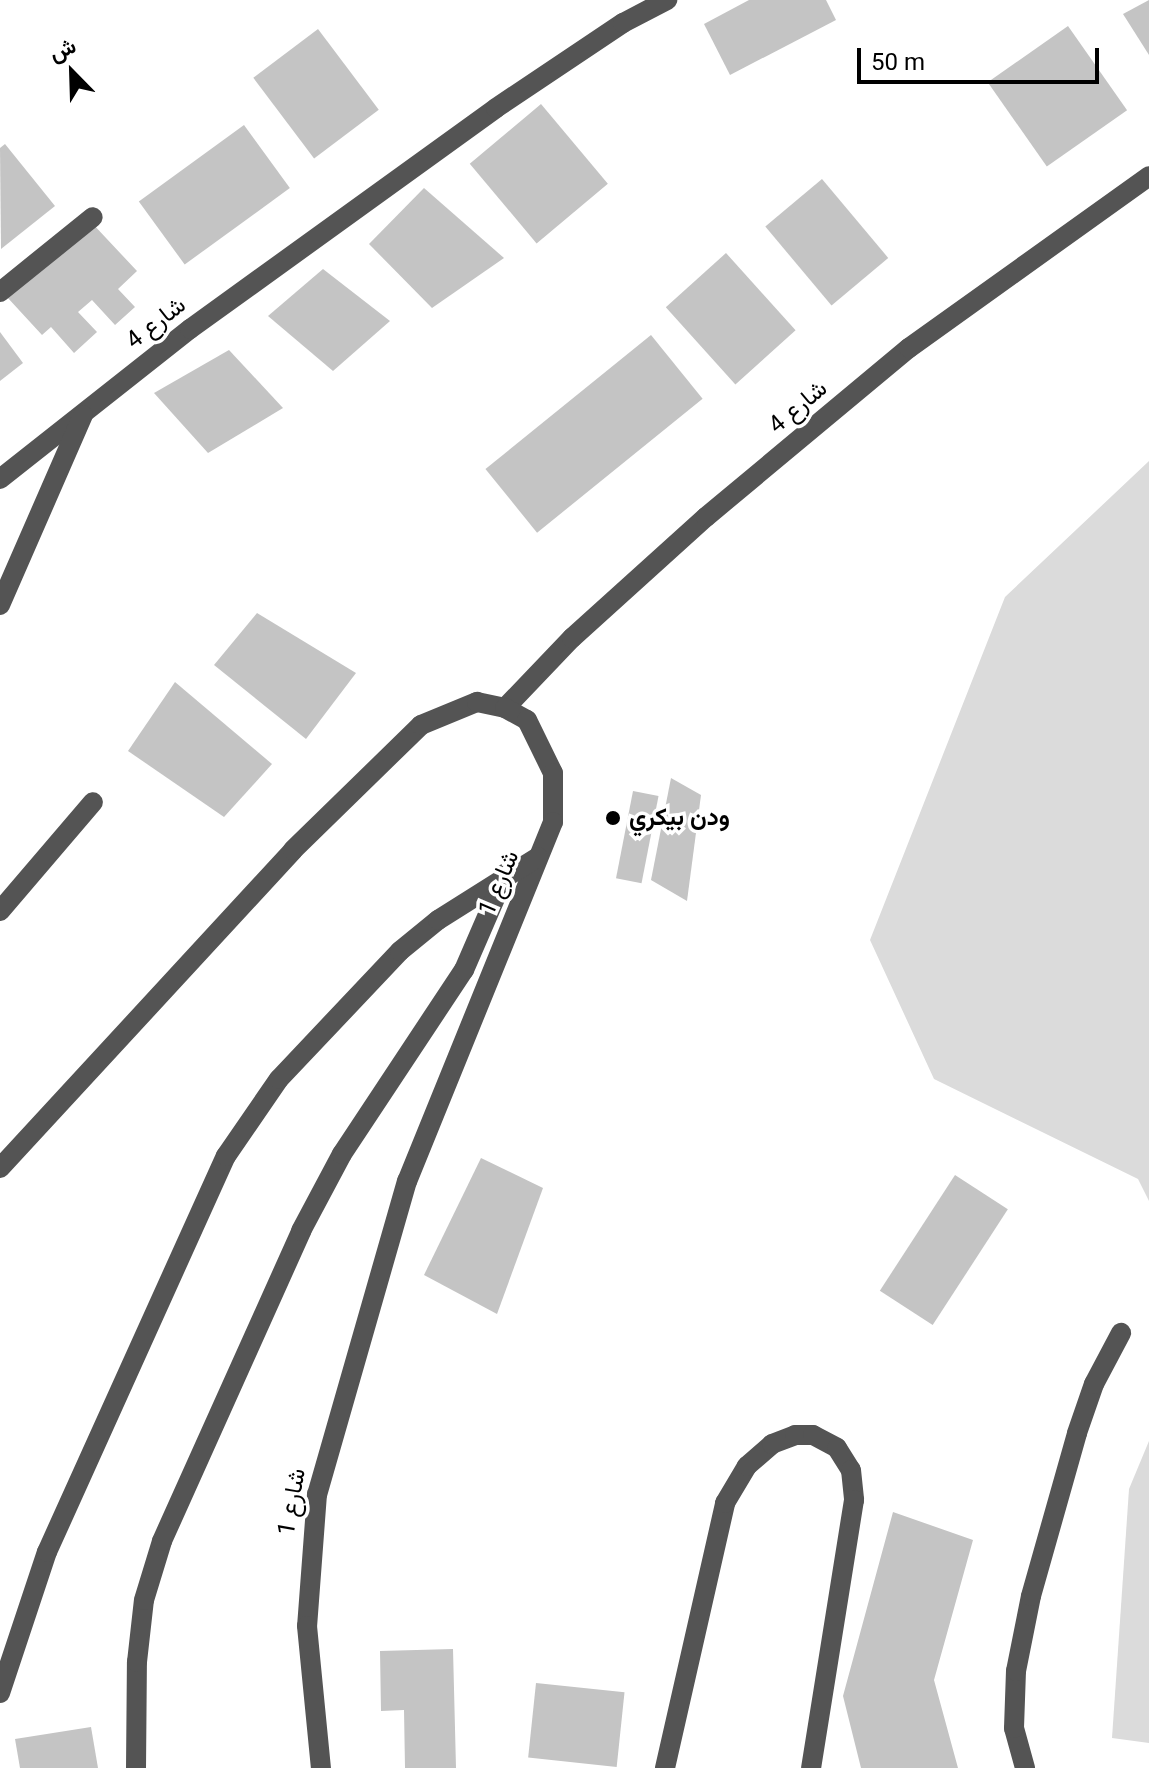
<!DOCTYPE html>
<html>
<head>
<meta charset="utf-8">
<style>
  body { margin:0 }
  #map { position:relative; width:1149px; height:1768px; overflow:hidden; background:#fff; font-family:Roboto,Vazirmatn,sans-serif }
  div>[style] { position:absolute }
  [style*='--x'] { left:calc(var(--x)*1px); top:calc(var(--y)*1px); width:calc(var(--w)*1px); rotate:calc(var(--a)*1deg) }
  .green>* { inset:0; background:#dbdbdb }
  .building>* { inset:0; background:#c4c4c4; transform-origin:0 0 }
  .minor>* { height:20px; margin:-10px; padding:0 10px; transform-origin:10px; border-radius:10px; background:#545454 }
  .dots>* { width:22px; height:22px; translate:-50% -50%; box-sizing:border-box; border:4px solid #fff; border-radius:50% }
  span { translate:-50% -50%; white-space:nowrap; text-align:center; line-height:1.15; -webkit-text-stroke:7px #fff; paint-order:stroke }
  .street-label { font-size:24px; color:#000 }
  .poi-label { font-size:24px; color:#000; font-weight:700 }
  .left { translate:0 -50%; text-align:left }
  .north { position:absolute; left:32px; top:32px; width:80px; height:80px; -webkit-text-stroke:6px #fff; paint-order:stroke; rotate:337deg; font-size:22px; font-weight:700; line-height:32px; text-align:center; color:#000 }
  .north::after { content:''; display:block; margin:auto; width:28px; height:36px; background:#000; clip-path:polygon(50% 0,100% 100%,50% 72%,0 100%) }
  .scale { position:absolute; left:857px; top:48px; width:242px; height:36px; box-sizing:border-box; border:4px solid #000; border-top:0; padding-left:10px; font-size:24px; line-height:28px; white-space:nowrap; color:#000; -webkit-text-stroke:6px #fff; paint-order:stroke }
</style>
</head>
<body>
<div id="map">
  <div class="green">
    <div style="clip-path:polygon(1149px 461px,1149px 1201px,1138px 1179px,934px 1079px,870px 940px,1005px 597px)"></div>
    <div style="clip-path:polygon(1149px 1441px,1149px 1743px,1112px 1738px,1129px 1489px)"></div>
  </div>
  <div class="building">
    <div style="clip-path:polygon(749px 0,826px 0,836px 20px,730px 75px,704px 24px)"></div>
    <div style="clip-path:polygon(1149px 0,1149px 55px,1123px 14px)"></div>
    <div style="left:1068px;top:26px;width:103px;height:98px;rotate:55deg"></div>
    <div style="left:318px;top:29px;width:101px;height:81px;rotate:53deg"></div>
    <div style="left:541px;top:104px;width:104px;height:93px;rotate:50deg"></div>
    <div style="left:244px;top:125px;width:78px;height:130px;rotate:54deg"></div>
    <div style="clip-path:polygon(5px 144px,55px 206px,1px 249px,0 148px)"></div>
    <div style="left:822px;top:179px;width:103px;height:74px;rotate:50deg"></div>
    <div style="clip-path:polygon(424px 188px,504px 258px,432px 308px,369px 244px)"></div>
    <div style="clip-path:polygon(91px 222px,137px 271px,118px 289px,135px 307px,115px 325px,92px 300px,78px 312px,97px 332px,74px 353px,51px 327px,42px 335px,7px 297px)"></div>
    <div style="left:726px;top:253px;width:104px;height:81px;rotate:48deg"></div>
    <div style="clip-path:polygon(323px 269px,390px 321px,333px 371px,268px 316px)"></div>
    <div style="clip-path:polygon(0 332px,23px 363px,0 381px)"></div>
    <div style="left:651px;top:335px;width:82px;height:213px;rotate:51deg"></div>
    <div style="clip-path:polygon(229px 350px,283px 408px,208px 453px,154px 393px)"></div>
    <div style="clip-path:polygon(257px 613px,356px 673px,306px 739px,214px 665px)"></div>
    <div style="clip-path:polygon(175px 682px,272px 764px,224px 817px,128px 751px)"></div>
    <div style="clip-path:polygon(671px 778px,701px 795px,687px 901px,651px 880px)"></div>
    <div style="left:633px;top:791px;width:26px;height:89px;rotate:11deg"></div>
    <div style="clip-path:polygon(481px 1158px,543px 1188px,497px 1314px,424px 1275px)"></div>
    <div style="left:955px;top:1175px;width:63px;height:138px;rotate:33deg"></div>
    <div style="clip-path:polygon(893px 1512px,973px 1540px,934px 1680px,958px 1768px,861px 1768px,843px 1696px)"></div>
    <div style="clip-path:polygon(453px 1649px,456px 1768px,405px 1768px,404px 1710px,381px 1711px,380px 1651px)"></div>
    <div style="left:536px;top:1683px;width:89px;height:75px;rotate:6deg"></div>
    <div style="clip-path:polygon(91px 1727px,98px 1768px,20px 1768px,15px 1739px)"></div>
  </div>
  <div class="minor">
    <div style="--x:0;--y:292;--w:119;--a:-38.9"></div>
    <div style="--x:0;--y:479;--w:242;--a:-38.3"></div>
    <div style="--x:190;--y:329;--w:377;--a:-35.8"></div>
    <div style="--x:496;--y:108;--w:153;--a:-33.8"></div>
    <div style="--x:623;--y:23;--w:50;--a:-27.6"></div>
    <div style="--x:0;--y:605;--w:207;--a:-66.4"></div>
    <div style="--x:505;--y:708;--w:97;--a:-46.3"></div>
    <div style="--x:572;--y:638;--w:181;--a:-42.1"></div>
    <div style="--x:706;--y:517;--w:264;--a:-39.8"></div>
    <div style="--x:909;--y:348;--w:295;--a:-35.6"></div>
    <div style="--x:0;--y:911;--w:143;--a:-49.5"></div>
    <div style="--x:0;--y:1168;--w:432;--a:-47.3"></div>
    <div style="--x:293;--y:850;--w:179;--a:-44.3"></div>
    <div style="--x:421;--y:725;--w:61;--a:-22.3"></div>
    <div style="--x:477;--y:702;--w:29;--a:12"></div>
    <div style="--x:505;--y:708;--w:25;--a:29"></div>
    <div style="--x:527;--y:720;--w:59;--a:63.9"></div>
    <div style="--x:553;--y:773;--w:49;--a:90"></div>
    <div style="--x:553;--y:822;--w:388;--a:112.1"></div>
    <div style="--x:407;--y:1181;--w:326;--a:106"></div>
    <div style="--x:317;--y:1494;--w:132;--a:94.3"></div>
    <div style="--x:307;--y:1626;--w:143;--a:84.4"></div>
    <div style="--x:0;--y:1693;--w:149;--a:-71.6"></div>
    <div style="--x:47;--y:1552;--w:435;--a:-65.7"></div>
    <div style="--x:226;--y:1156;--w:93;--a:-55.5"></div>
    <div style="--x:279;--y:1079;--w:176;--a:-46.6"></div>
    <div style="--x:400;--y:951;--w:49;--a:-39.2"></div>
    <div style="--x:438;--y:920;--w:118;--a:-32.2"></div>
    <div style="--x:136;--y:1768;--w:106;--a:-89.5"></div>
    <div style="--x:137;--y:1662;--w:62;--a:-83.6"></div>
    <div style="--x:144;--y:1600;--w:62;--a:-73"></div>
    <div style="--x:162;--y:1541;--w:340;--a:-65.8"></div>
    <div style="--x:301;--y:1231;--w:87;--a:-62"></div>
    <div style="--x:342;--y:1154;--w:221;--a:-56.5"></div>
    <div style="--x:464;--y:970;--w:106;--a:-66.6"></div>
    <div style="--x:665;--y:1768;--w:272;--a:-77.2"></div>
    <div style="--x:725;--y:1503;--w:43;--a:-59.3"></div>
    <div style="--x:747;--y:1466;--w:33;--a:-41"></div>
    <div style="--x:772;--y:1444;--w:25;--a:-21"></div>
    <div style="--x:795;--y:1435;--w:18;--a:0"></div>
    <div style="--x:813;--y:1435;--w:27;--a:28"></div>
    <div style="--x:837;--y:1448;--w:26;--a:58"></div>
    <div style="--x:851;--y:1470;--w:30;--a:84"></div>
    <div style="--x:854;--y:1500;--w:271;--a:99.1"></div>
    <div style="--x:1025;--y:1768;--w:41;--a:-105.4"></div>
    <div style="--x:1014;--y:1728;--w:57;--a:-88"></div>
    <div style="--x:1016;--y:1671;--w:76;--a:-78.7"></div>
    <div style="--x:1031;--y:1596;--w:169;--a:-74.2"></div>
    <div style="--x:1077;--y:1433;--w:52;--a:-70.9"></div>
    <div style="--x:1094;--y:1384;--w:58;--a:-62.1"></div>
  </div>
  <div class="dots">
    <div style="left:613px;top:818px;background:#000"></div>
  </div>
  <div class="street-label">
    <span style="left:156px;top:323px;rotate:-38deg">شارع 4</span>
    <span style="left:798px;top:407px;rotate:-40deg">شارع 4</span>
    <span style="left:499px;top:883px;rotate:-67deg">شارع 1</span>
    <span style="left:292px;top:1502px;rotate:-80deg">شارع 1</span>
  </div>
  <div class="poi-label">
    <span class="left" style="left:629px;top:818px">ودن بيكري</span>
  </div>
  <div class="north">ش</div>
  <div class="scale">50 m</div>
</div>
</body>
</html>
